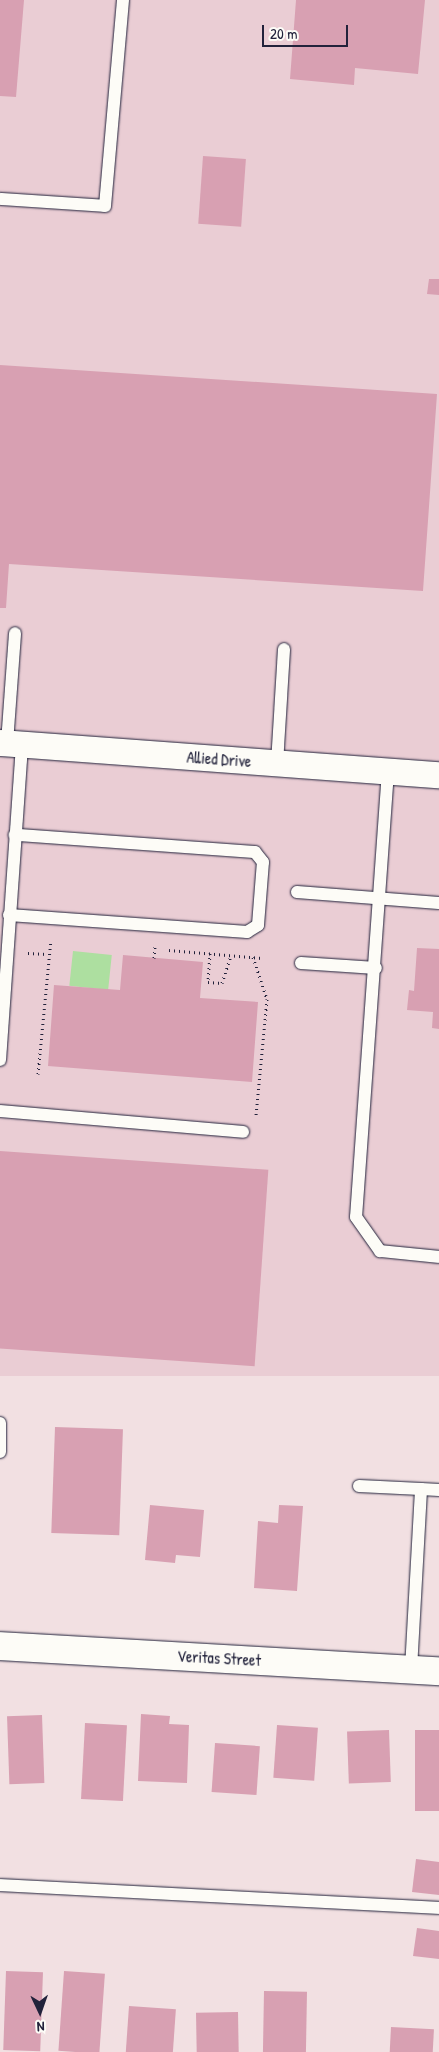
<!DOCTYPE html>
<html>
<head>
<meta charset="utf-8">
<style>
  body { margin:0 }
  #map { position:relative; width:439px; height:2052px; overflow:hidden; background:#f2e0e2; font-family:"Patrick Hand",sans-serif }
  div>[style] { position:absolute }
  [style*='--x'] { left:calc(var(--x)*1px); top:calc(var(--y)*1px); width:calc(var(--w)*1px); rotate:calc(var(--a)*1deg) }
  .built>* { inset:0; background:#eacdd4; transform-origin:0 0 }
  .green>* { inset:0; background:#addfa0; transform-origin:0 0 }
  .building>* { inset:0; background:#d8a0b2; transform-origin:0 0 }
  .path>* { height:3px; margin-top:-1.5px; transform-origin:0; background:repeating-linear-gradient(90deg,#22223b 0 1px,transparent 0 5px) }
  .roads { filter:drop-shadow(0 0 1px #22223b) drop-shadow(0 0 1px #22223b) }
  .lane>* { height:12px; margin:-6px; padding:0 6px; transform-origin:6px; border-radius:6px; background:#fdfcf7 }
  .street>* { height:26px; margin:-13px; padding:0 13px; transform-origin:13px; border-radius:13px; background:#fdfcf7 }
  .secondary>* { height:28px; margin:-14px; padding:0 14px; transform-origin:14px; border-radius:14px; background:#fdfcf7 }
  span { translate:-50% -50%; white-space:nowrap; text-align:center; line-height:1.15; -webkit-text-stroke:4.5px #fdfcf7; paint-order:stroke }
  .street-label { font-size:16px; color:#22223b }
  .north { position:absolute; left:15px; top:1987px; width:50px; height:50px; -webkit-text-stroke:4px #fdfcf7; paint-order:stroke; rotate:177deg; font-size:14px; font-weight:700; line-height:20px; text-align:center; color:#22223b }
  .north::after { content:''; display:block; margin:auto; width:18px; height:22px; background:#22223b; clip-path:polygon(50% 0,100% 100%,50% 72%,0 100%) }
  .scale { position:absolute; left:262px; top:25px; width:86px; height:22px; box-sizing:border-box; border:2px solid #22223b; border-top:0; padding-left:6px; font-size:15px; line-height:18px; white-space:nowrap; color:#22223b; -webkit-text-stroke:4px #fdfcf7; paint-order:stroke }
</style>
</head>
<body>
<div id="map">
  <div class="built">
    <div style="left:0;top:0;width:439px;height:1376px"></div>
  </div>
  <div class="green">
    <div style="left:73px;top:951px;width:39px;height:35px;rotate:6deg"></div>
  </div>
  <div class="building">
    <div style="clip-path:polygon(0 0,24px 0,16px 97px,0 96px)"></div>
    <div style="clip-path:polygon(296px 0,425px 0,418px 74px,355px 68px,354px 85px,290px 79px)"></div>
    <div style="left:203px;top:156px;width:43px;height:68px;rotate:4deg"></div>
    <div style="clip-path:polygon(429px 279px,439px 279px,439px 295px,427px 294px)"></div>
    <div style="clip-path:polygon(0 365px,437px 394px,423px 591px,9px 564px,6px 608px,0 608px)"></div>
    <div style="clip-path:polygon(417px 948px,439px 949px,439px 1029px,432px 1028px,433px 1012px,407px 1010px,409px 990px,414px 991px)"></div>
    <div style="clip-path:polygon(123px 955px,203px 962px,200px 998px,258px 1002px,252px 1082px,48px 1066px,54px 985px,120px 990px)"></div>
    <div style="left:0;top:1151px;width:269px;height:197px;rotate:4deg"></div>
    <div style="left:55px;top:1427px;width:68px;height:106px;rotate:2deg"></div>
    <div style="clip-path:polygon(150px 1505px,204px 1510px,200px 1557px,176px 1555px,175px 1563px,145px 1560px)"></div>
    <div style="clip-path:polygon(279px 1505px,303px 1506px,297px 1591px,254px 1588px,258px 1521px,278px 1523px)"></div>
    <div style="clip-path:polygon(141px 1714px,170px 1716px,169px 1724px,189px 1725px,187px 1783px,138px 1781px)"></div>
    <div style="left:42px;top:1715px;width:68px;height:35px;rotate:88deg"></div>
    <div style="left:85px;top:1723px;width:42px;height:76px;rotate:3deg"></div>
    <div style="left:277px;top:1725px;width:41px;height:53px;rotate:4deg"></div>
    <div style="left:389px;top:1730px;width:52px;height:42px;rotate:88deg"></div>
    <div style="left:415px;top:1730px;width:24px;height:81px"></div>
    <div style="left:215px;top:1743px;width:45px;height:49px;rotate:4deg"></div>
    <div style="clip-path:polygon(416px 1859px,439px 1862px,439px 1895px,412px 1892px)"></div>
    <div style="clip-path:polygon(417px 1928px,439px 1931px,439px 1959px,413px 1956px)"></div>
    <div style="left:6px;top:1971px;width:37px;height:79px;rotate:2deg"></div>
    <div style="left:64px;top:1971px;width:41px;height:80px;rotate:4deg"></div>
    <div style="left:264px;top:1991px;width:43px;height:61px;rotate:1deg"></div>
    <div style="left:129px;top:2006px;width:47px;height:46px;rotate:4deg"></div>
    <div style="left:238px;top:2012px;width:40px;height:42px;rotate:89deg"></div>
    <div style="left:391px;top:2027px;width:43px;height:25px;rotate:3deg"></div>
  </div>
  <div class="path">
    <div style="--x:169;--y:950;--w:93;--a:4.9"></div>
    <div style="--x:28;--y:953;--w:19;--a:3"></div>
    <div style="--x:210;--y:953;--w:29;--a:94"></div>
    <div style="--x:208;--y:982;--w:14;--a:4"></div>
    <div style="--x:222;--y:983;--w:29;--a:-72"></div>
    <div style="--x:253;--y:957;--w:44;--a:71.6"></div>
    <div style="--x:267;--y:999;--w:118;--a:95.4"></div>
    <div style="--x:154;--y:958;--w:12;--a:-85"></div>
    <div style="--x:38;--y:1074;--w:135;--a:-84.5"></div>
  </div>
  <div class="roads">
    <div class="lane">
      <div style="--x:0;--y:199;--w:105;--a:3.8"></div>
      <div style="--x:105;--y:206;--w:207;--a:-85"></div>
      <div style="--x:7;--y:743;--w:110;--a:-85.8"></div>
      <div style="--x:277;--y:764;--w:115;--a:-86.5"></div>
      <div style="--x:388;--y:771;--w:447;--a:94.1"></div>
      <div style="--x:356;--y:1217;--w:42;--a:54.8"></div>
      <div style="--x:380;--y:1251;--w:59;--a:5.8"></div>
      <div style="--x:297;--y:892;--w:142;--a:4.4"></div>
      <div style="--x:9;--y:915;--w:239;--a:4.1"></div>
      <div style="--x:247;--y:932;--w:13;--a:-32"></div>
      <div style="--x:258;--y:925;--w:63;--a:-85.5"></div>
      <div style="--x:263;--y:862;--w:13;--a:-129"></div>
      <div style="--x:255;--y:852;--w:241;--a:-175.9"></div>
      <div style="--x:301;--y:963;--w:75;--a:3.8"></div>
      <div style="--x:0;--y:1060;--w:317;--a:-86"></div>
      <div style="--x:0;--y:1111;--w:244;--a:4.9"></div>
      <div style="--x:0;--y:1423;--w:29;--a:90"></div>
      <div style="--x:359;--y:1486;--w:62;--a:2.8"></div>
      <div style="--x:411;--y:1669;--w:180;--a:-86.8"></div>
      <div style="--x:421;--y:1489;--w:18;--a:3"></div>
      <div style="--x:0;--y:1885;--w:440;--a:3"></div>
    </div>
    <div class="street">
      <div style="--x:0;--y:743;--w:440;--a:4.2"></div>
    </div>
    <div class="secondary">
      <div style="--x:0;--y:1646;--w:440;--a:3.3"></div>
    </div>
  </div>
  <div class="street-label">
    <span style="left:219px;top:759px;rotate:4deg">Allied Drive</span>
    <span style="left:219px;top:1658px;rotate:3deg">Veritas Street</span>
  </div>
  <div class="north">N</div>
  <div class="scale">20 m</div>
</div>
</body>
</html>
